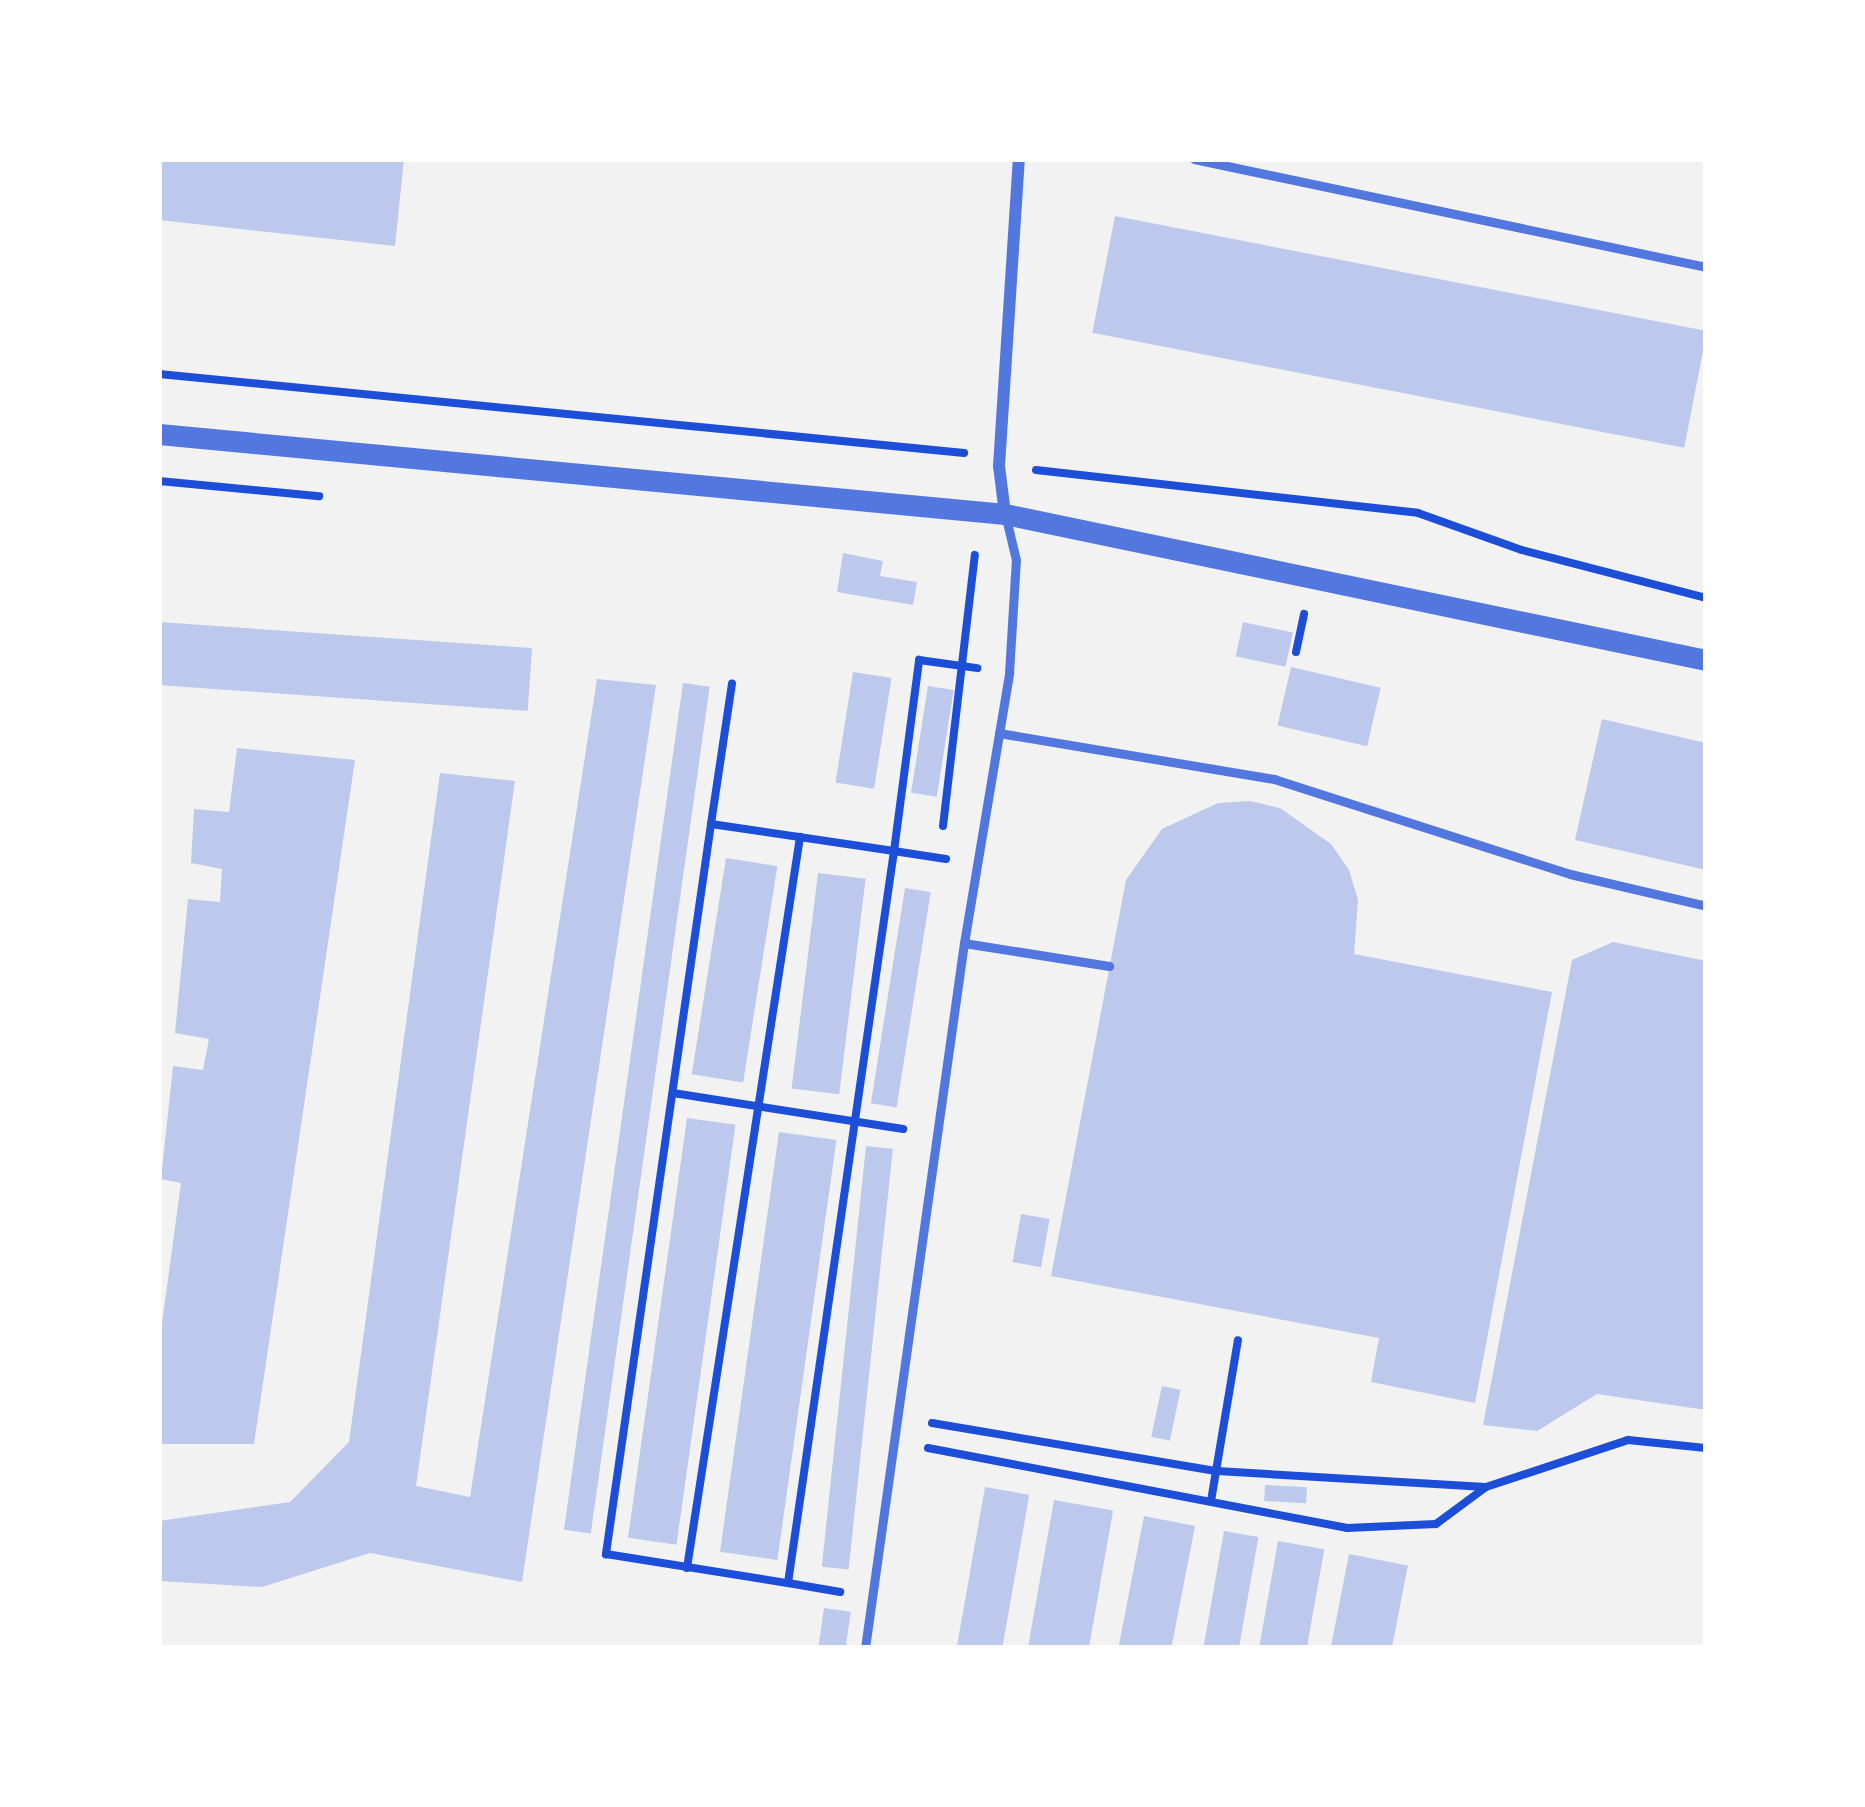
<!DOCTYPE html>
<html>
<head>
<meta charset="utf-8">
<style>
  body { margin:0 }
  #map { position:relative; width:1865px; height:1807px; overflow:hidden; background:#f2f2f2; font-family:"PT Sans",sans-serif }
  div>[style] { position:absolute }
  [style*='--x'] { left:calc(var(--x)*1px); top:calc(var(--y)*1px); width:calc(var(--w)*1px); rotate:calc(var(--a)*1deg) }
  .building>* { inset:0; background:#bdc9ec; transform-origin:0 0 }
  .path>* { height:8px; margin:-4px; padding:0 4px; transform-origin:4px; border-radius:4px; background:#1d4ed8 }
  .service>* { height:9px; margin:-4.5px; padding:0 4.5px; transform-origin:4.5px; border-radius:4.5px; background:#5277de }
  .minor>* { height:12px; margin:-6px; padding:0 6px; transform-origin:6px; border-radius:6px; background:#5277de }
  .tertiary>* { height:21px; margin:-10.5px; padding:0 10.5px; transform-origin:10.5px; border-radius:10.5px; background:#5277de }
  span { translate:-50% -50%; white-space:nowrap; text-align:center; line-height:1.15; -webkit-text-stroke:10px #fff; paint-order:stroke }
  .frame { position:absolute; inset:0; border:162px solid #fff; pointer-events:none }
</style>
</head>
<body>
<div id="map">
  <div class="building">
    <div style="clip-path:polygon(159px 159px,404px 159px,395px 246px,159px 220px)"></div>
    <div style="left:1115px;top:216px;width:603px;height:119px;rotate:11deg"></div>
    <div style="clip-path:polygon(843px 553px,883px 561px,880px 576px,917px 582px,913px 605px,837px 592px)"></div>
    <div style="left:159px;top:622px;width:374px;height:63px;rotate:4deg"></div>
    <div style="left:1243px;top:622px;width:51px;height:35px;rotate:12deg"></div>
    <div style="left:1291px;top:667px;width:92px;height:60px;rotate:13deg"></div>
    <div style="left:853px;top:672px;width:39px;height:112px;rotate:9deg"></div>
    <div style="clip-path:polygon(597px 679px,656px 685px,522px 1582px,370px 1553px,262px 1587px,159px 1581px,159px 1521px,290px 1502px,349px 1442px,440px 773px,515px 781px,416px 1486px,470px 1497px)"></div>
    <div style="left:683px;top:683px;width:27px;height:855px;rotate:8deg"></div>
    <div style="left:928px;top:686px;width:26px;height:108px;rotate:9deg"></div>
    <div style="clip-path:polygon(1602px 719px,1706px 743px,1706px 870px,1575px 840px)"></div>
    <div style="clip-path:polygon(237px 748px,355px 760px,254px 1444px,159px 1444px,159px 1346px,181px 1183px,161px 1179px,173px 1066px,203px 1070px,209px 1039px,175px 1033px,188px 899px,220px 902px,222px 869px,191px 863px,194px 809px,229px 812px)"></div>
    <div style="clip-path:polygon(1250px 801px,1280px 808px,1331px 844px,1349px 870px,1358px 900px,1354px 954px,1552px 992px,1475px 1403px,1371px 1382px,1379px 1338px,1051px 1276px,1126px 880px,1162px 829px,1218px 803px)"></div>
    <div style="left:726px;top:858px;width:52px;height:219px;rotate:9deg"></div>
    <div style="left:818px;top:873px;width:48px;height:217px;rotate:7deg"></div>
    <div style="left:905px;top:888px;width:26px;height:218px;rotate:9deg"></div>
    <div style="clip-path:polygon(1613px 942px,1706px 961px,1706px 1410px,1597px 1394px,1537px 1431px,1483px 1425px,1572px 960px)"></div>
    <div style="left:687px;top:1118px;width:49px;height:424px;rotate:8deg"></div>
    <div style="left:779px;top:1132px;width:58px;height:424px;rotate:8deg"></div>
    <div style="left:866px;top:1146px;width:27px;height:423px;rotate:6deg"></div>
    <div style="left:1021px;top:1214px;width:29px;height:49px;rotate:10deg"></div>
    <div style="left:1162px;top:1386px;width:19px;height:52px;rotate:12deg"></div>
    <div style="left:1265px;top:1485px;width:42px;height:16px;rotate:3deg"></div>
    <div style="left:985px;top:1487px;width:45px;height:164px;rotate:10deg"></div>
    <div style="left:1054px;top:1500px;width:60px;height:150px;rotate:10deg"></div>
    <div style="left:1144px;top:1516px;width:52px;height:134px;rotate:11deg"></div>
    <div style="left:1224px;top:1531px;width:35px;height:119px;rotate:10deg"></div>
    <div style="left:1278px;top:1541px;width:47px;height:109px;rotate:10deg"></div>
    <div style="left:1349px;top:1554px;width:60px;height:96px;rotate:11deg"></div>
    <div style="left:824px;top:1608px;width:27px;height:40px;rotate:8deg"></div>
  </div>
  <div class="path">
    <div style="--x:159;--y:374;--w:809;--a:5.6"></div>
    <div style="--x:1036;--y:470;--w:384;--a:6.4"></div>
    <div style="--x:1418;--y:513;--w:110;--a:19.6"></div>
    <div style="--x:1522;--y:550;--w:190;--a:14.6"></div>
    <div style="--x:159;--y:481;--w:161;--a:5.4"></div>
    <div style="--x:1296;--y:652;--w:39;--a:-78"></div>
    <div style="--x:711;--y:824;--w:142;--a:-81.5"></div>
    <div style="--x:943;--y:826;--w:273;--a:-83.3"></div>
    <div style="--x:946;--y:859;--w:53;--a:-171.3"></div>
    <div style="--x:894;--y:851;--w:185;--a:-171.6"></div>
    <div style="--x:711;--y:824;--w:738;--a:98.19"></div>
    <div style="--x:606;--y:1554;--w:184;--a:9.1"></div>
    <div style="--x:788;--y:1583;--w:740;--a:-81.76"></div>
    <div style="--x:894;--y:851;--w:193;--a:-82.5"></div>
    <div style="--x:919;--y:660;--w:59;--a:7.9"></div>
    <div style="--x:673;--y:1093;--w:233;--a:8.9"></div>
    <div style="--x:932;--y:1423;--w:289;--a:9.6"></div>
    <div style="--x:1217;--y:1471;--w:269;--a:3.4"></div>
    <div style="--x:928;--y:1448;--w:427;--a:10.8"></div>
    <div style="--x:1347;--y:1528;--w:89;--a:-2.6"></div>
    <div style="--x:1436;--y:1524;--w:62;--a:-36.5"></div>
    <div style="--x:1486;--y:1487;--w:150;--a:-18.3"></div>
    <div style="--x:1628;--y:1440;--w:78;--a:5.9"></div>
    <div style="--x:1211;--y:1501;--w:163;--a:-80.5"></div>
    <div style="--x:687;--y:1568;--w:740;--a:-81.21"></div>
    <div style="--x:788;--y:1583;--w:53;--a:9.8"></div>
  </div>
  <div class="service">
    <div style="--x:1194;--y:159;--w:523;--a:11.91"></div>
    <div style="--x:999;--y:733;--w:279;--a:9.5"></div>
    <div style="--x:1274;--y:779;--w:311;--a:17.8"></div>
    <div style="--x:1570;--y:874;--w:140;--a:13.2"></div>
    <div style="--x:964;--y:943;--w:147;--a:9"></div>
    <div style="--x:865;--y:1648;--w:712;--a:-82.01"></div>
    <div style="--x:964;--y:943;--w:274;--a:-80.5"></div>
    <div style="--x:1009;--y:673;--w:113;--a:-86.5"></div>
    <div style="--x:1016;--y:560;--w:47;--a:-103.4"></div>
  </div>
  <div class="minor">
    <div style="--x:1005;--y:514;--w:48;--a:-97.1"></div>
    <div style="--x:999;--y:466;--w:308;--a:-86.3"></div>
  </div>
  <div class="tertiary">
    <div style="--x:159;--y:434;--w:850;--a:5.4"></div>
    <div style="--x:1005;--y:514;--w:716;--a:11.77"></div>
  </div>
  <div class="frame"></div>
</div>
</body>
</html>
